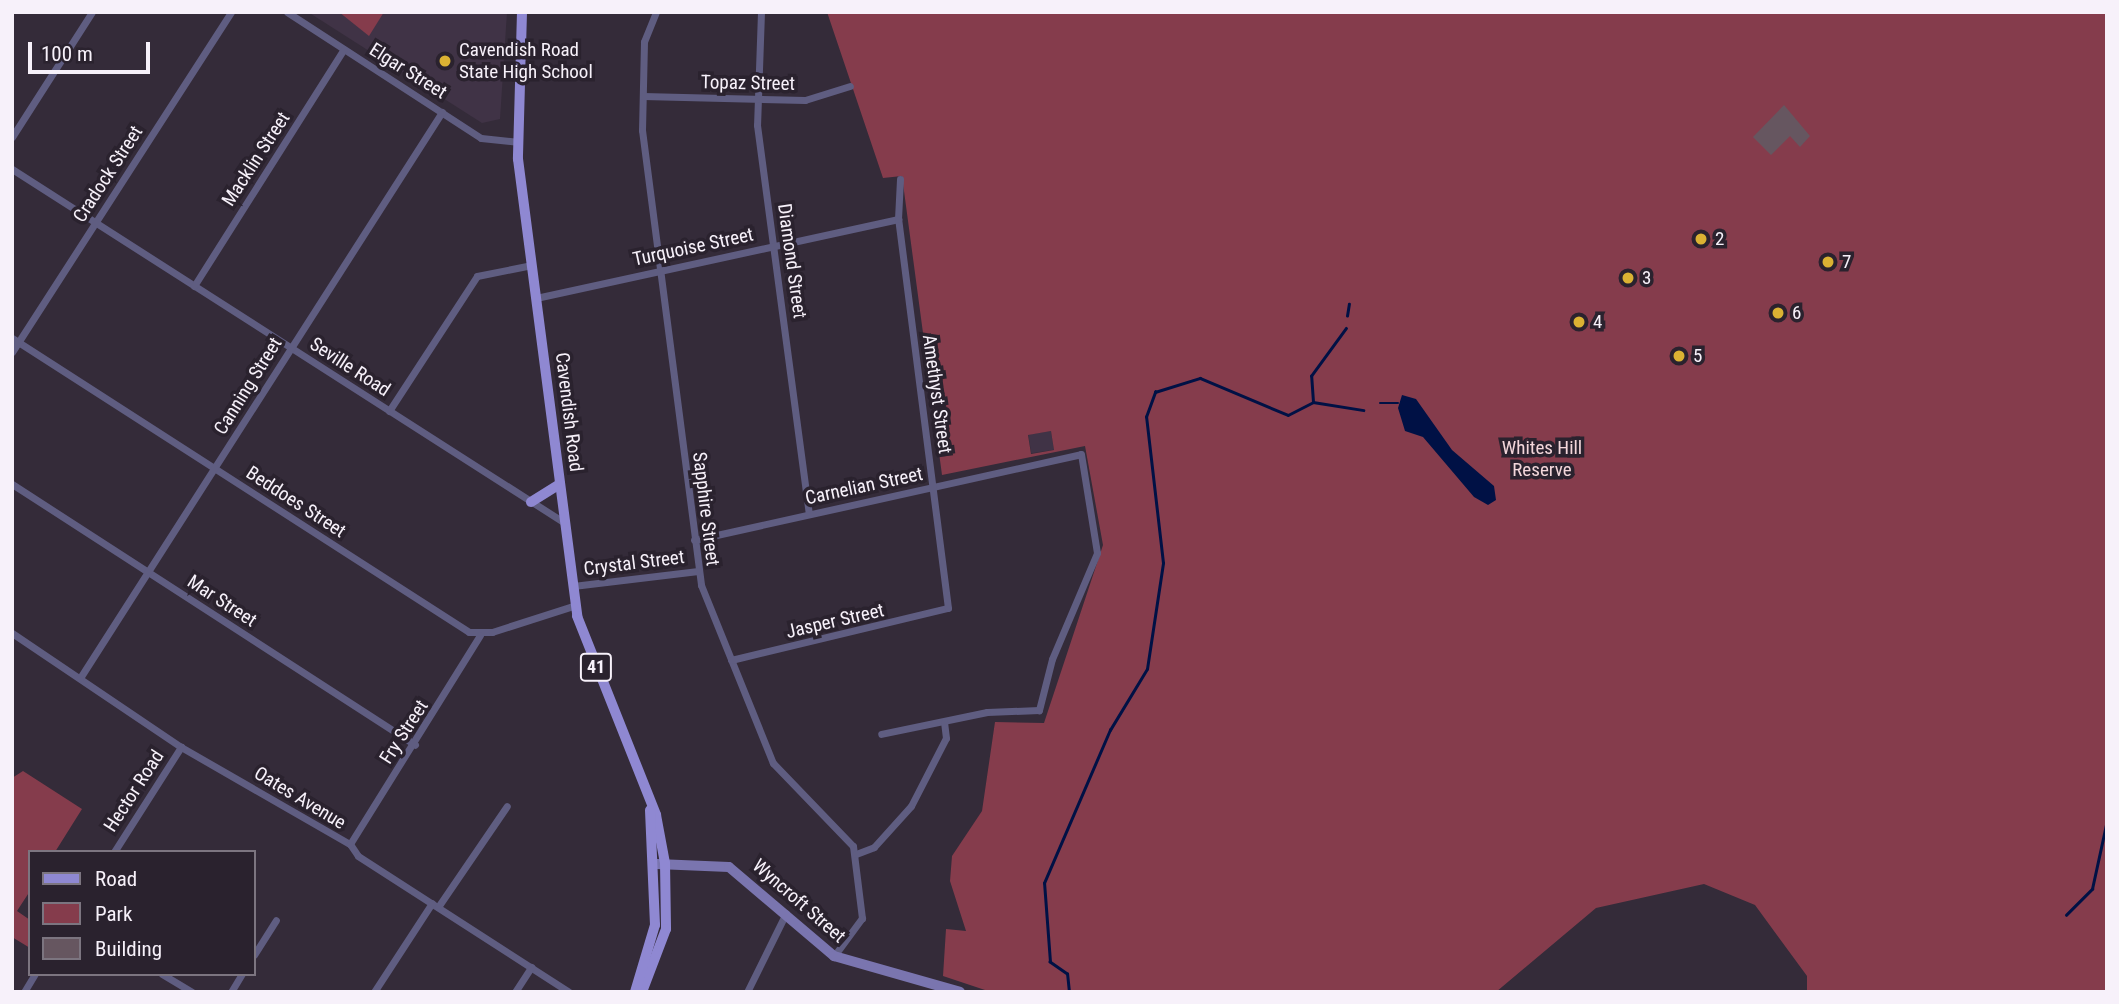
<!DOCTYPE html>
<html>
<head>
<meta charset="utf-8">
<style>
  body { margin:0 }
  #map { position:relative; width:2119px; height:1004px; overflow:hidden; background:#342b39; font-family:"Roboto Condensed",sans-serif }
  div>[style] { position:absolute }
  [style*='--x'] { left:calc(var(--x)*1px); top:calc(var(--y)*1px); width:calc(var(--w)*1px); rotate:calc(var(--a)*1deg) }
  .built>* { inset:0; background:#403346; transform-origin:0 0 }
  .green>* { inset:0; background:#853c4c }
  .water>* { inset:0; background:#001145 }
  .stream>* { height:2.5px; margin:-1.25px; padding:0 1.25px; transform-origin:1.25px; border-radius:1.25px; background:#001145 }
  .building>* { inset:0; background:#665660 }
  .street>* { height:7px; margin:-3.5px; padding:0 3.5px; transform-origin:3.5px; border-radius:3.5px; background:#5f5d81 }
  .secondary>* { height:10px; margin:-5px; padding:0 5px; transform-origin:5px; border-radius:5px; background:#7a75af }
  .primary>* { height:10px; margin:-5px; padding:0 5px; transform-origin:5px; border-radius:5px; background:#8f88d2 }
  .dots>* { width:19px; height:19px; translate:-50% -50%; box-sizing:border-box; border:4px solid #2a222e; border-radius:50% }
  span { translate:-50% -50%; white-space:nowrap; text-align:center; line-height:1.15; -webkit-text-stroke:7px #2a222e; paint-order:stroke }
  .shield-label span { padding:2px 5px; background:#2a222e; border:2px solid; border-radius:5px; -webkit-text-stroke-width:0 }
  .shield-label { font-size:18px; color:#f7f1fa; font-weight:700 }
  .poi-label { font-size:19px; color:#f7f1fa }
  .left { translate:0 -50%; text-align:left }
  .street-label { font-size:19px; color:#f7f1fa }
  .park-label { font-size:19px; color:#f3d6da }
  .frame { position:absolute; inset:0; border:14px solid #f7f1fa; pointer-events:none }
  .legend { position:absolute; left:28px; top:850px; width:228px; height:126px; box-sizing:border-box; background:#2a222e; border:2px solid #7c7580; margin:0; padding:9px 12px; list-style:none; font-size:21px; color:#f7f1fa }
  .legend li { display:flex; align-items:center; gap:14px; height:35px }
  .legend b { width:35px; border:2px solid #7c7580 }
  .scale { position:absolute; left:28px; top:42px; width:122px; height:32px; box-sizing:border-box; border:4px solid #f7f1fa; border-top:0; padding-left:9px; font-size:21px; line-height:24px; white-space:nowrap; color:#f7f1fa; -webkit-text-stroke:5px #2a222e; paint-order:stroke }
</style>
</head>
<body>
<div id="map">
  <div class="built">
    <div style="clip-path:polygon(308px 12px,507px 12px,500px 119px,482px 123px)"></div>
    <div style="left:1051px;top:431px;width:19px;height:23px;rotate:81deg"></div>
  </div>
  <div class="green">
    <div style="clip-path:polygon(339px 12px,384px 12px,369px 36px)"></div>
    <div style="clip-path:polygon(evenodd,827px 12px,2107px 12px,2107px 992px,1807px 992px,1807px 976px,1755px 905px,1704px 884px,1596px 908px,1496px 992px,991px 992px,943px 976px,946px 929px,966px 931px,950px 881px,952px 856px,982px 811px,995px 722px,1044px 723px,1103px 545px,1085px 446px,942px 475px,902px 176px,883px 178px,827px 12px,1051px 431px,1054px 450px,1031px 454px,1028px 435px,1051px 431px)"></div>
    <div style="clip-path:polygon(23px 771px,82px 809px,55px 852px,30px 852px,30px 891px,17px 911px,30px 920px,30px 948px,12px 937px,12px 778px)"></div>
  </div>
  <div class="water">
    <div style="clip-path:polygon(1402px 395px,1416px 399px,1452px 450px,1494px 486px,1496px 500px,1488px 505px,1474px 497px,1423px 437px,1405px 431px,1398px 408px)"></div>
  </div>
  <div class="stream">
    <div style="--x:1347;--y:316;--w:12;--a:-81"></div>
    <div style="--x:1313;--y:402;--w:26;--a:-94"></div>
    <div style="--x:1311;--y:376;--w:59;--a:-53.9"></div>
    <div style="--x:1380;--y:403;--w:18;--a:0"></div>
    <div style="--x:2066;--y:915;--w:37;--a:-45"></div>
    <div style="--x:2092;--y:889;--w:71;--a:-77.7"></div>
    <div style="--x:1069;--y:992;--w:18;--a:-96"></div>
    <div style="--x:1067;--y:974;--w:21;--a:-145"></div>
    <div style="--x:1050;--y:962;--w:79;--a:-94.3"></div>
    <div style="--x:1044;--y:883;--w:167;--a:-66.7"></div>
    <div style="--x:1110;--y:730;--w:71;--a:-58.8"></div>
    <div style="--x:1147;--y:669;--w:107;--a:-81.4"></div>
    <div style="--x:1163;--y:563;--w:147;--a:-96.6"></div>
    <div style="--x:1146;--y:417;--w:27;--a:-70"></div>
    <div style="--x:1155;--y:392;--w:47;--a:-17.3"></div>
    <div style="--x:1200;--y:378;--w:95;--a:22.8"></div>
    <div style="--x:1288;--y:415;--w:28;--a:-27"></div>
    <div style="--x:1313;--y:402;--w:51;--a:9.1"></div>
  </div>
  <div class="building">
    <div style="clip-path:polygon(1784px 105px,1810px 136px,1800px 147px,1790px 136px,1771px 155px,1753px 137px)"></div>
  </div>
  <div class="street">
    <div style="--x:287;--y:12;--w:231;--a:33"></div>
    <div style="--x:481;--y:138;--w:36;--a:6"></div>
    <div style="--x:656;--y:12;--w:32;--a:112"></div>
    <div style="--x:644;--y:42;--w:88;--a:91.3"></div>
    <div style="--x:642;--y:130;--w:459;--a:82.6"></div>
    <div style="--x:701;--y:585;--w:192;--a:68"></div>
    <div style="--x:773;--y:763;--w:115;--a:46.1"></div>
    <div style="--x:853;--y:846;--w:73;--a:82.9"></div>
    <div style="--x:862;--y:918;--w:47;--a:126.4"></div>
    <div style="--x:761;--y:12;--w:113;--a:92"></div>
    <div style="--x:757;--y:125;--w:392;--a:82.4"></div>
    <div style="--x:643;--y:96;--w:162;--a:1.4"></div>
    <div style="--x:805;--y:100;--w:47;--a:-17.3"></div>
    <div style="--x:12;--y:137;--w:148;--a:-57.4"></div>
    <div style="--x:12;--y:169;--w:657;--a:32.63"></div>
    <div style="--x:194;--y:286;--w:280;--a:-57.7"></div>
    <div style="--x:536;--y:298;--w:371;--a:-12.3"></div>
    <div style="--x:12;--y:338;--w:543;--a:32.75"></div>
    <div style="--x:469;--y:632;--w:23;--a:0"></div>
    <div style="--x:492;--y:632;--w:88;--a:-17.8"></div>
    <div style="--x:12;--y:352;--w:404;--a:-57.2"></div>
    <div style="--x:389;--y:411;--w:161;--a:-56.9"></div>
    <div style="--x:477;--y:276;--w:56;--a:-11.3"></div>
    <div style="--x:12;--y:484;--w:480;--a:32.9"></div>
    <div style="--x:694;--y:540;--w:396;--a:-12.5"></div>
    <div style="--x:1081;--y:454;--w:100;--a:80.8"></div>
    <div style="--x:1097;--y:553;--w:115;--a:113"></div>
    <div style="--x:1052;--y:659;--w:53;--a:104.3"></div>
    <div style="--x:1039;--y:710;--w:52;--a:177.8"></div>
    <div style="--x:987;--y:712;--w:108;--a:168.3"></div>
    <div style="--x:573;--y:586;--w:126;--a:-6.8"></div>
    <div style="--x:12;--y:633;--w:204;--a:34"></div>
    <div style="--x:181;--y:747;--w:195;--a:29.9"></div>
    <div style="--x:350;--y:844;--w:14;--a:56"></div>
    <div style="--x:358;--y:856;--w:251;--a:32.8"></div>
    <div style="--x:731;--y:660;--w:223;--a:-13.5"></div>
    <div style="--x:948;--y:608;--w:392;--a:-97.3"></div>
    <div style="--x:898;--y:219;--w:40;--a:-87.1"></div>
    <div style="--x:80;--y:678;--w:672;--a:-57.4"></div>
    <div style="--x:350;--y:844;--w:246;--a:-58.1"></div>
    <div style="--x:114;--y:852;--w:125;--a:-57.5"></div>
    <div style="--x:856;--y:854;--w:19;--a:-21"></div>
    <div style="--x:874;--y:847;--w:55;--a:-47.9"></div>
    <div style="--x:911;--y:806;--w:76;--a:-62.8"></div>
    <div style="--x:946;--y:738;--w:16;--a:-97"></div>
    <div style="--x:438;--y:907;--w:122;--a:-55.7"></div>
    <div style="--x:254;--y:955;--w:41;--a:-57.8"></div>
    <div style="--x:162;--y:974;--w:35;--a:31"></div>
    <div style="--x:24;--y:992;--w:21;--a:-59"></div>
    <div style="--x:231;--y:992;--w:21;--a:-59"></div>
    <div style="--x:374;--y:992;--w:106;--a:-56.9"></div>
    <div style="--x:515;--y:992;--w:30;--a:-57"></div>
    <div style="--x:747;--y:992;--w:88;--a:-63.7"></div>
  </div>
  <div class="secondary">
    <div style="--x:657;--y:864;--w:72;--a:2.4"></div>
    <div style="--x:729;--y:867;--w:138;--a:40.3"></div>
    <div style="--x:834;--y:956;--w:131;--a:15.9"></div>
  </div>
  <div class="primary">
    <div style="--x:522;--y:12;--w:147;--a:91.6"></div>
    <div style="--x:518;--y:159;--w:461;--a:82.6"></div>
    <div style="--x:577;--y:616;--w:214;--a:68.3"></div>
    <div style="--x:656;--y:815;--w:49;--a:79.4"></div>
    <div style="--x:665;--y:863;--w:66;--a:89.1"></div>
    <div style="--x:666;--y:929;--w:67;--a:110.9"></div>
    <div style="--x:531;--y:502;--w:34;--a:-32"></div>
    <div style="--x:635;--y:992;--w:70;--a:-73.4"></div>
    <div style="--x:655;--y:925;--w:115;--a:-92.5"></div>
  </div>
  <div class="dots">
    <div style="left:445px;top:61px;background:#dbb233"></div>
    <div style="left:1701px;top:239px;background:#dbb233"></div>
    <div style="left:1828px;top:262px;background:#dbb233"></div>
    <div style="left:1628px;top:278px;background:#dbb233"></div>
    <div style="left:1778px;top:313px;background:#dbb233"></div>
    <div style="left:1579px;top:322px;background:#dbb233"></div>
    <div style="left:1679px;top:356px;background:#dbb233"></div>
  </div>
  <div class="shield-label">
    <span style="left:596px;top:667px">41</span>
  </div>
  <div class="poi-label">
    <span class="left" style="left:459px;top:61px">Cavendish Road<br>State High School</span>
    <span class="left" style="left:1715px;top:239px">2</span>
    <span class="left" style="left:1842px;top:262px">7</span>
    <span class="left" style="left:1642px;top:278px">3</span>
    <span class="left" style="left:1792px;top:313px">6</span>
    <span class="left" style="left:1593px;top:322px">4</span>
    <span class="left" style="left:1693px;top:356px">5</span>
  </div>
  <div class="street-label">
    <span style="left:408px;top:71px;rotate:32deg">Elgar Street</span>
    <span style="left:748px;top:83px;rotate:1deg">Topaz Street</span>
    <span style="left:256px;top:159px;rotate:-57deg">Macklin Street</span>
    <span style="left:108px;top:174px;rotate:-57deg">Cradock Street</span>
    <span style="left:693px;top:247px;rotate:-12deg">Turquoise Street</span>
    <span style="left:792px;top:261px;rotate:82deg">Diamond Street</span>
    <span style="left:350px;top:367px;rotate:33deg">Seville Road</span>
    <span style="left:248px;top:386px;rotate:-58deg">Canning Street</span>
    <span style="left:937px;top:394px;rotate:82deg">Amethyst Street</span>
    <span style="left:569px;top:412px;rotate:83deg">Cavendish Road</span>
    <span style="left:864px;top:486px;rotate:-12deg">Carnelian Street</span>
    <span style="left:296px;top:502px;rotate:33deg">Beddoes Street</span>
    <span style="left:706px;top:509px;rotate:83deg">Sapphire Street</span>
    <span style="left:634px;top:563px;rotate:-7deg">Crystal Street</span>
    <span style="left:222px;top:601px;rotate:33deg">Mar Street</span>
    <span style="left:835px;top:621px;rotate:-13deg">Jasper Street</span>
    <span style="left:404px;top:732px;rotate:-57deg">Fry Street</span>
    <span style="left:134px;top:791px;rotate:-57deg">Hector Road</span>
    <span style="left:300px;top:798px;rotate:31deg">Oates Avenue</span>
    <span style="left:799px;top:901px;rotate:41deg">Wyncroft Street</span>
  </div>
  <div class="park-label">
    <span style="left:1542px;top:459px">Whites Hill<br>Reserve</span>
  </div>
  <div class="frame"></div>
  <ul class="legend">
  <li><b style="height:9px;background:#8f88d2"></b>Road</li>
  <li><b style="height:19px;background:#853c4c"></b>Park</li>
  <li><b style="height:19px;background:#665660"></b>Building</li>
  </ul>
  <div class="scale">100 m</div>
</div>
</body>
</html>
